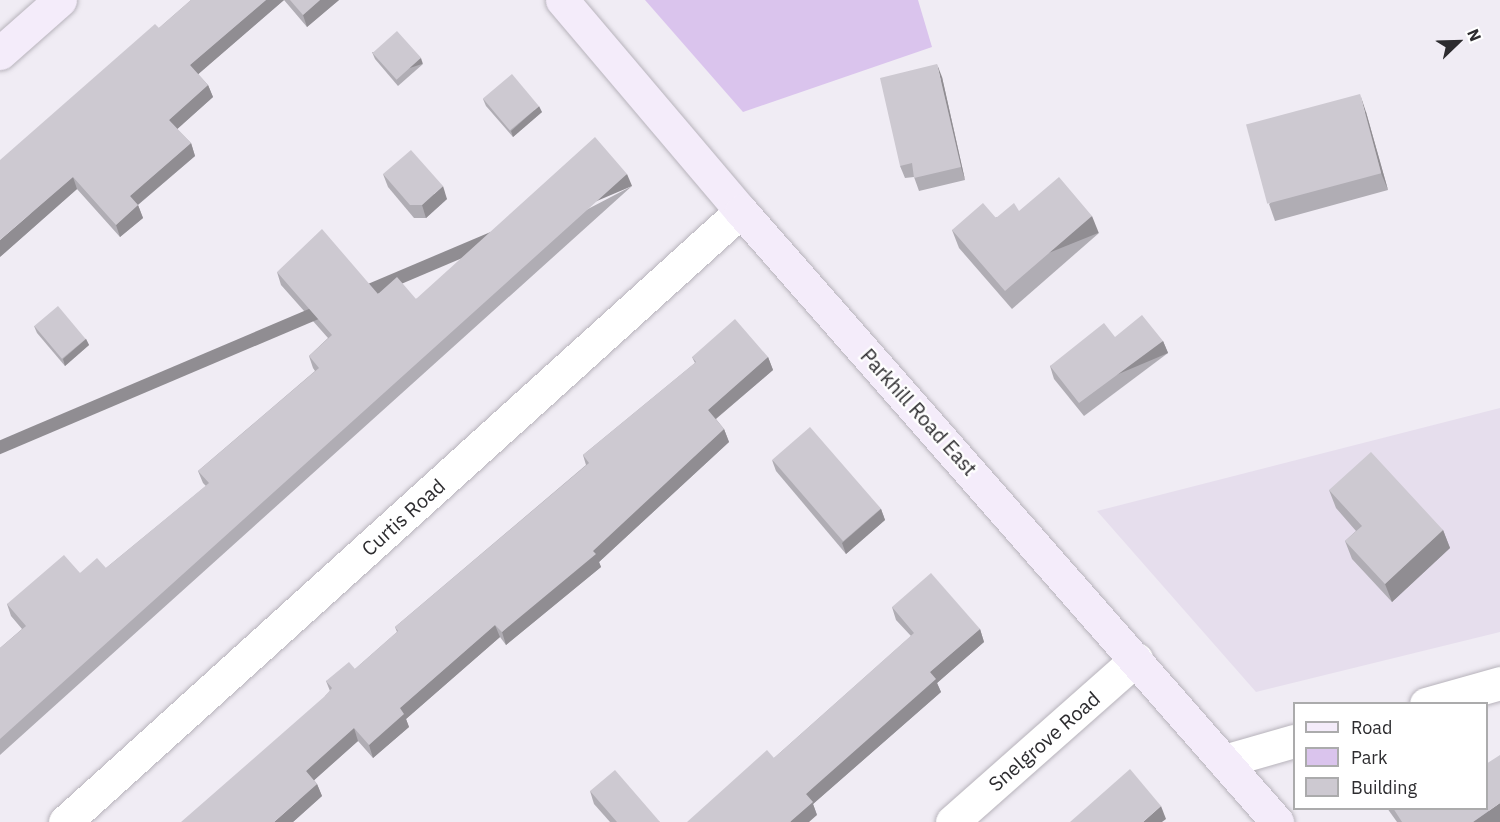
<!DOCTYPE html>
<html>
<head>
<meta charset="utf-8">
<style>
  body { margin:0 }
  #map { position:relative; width:1500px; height:822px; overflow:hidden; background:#f0ecf4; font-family:"IBM Plex Sans",sans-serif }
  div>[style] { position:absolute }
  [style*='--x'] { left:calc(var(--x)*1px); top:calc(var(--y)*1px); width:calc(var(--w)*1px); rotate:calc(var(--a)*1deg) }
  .built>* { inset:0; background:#e6deed }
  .green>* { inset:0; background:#dac4ed }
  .roads { filter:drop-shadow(0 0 2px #b7b3bb) drop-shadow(0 0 2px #b7b3bb) }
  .minor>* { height:33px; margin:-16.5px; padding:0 16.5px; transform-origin:16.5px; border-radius:16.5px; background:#fff }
  .secondary>* { height:33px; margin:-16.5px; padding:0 16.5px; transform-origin:16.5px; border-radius:16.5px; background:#f4ecfa }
  .wall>* { inset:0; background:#b0adb4 }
  .shaded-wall>* { inset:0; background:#908d92; transform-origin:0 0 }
  .building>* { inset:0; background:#cdc9d1; transform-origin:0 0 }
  span { translate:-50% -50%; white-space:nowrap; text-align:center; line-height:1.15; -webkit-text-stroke:4.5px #fff; paint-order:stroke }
  .street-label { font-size:20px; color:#2d2c2f }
  .legend { position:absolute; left:1293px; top:702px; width:195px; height:108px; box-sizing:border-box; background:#fff; border:2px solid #ababac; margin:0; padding:8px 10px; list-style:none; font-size:18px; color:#2d2c2f }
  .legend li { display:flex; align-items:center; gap:12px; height:30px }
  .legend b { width:30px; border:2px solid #ababac }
  .north { position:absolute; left:1428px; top:12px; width:60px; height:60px; -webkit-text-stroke:4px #fff; paint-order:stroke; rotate:67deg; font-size:16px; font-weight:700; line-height:24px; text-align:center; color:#2d2c2f }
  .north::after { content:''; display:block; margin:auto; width:21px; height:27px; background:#2d2c2f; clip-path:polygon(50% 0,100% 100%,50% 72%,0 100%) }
</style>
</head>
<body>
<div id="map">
  <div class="built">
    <div style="clip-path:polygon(1500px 408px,1500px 632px,1256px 692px,1097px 511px)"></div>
  </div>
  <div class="green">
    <div style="clip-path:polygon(645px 0,918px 0,932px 47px,743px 112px)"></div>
  </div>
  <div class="roads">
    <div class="minor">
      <div style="--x:1426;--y:704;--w:77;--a:-15.8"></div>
      <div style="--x:1224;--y:761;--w:73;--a:-15.9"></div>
      <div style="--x:65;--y:822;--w:911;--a:-42.11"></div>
      <div style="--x:952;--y:822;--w:246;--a:-41.5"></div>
    </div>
    <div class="secondary">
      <div style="--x:562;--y:0;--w:277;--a:49.7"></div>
      <div style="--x:741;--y:211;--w:813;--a:48.74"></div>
      <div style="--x:0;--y:53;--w:80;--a:-41.5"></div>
    </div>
  </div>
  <div class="wall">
    <div style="clip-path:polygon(191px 0,339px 0,307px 27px,284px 0,198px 74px,208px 85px,213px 97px,177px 129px,191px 143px,195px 156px,138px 205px,143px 218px,120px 237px,77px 189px,0 257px,159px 28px)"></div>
    <div style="clip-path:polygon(372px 52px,423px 64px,398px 86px,375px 59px)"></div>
    <div style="clip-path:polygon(942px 77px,965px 180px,919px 191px,914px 177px,905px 178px,900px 166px)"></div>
    <div style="clip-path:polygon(483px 99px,542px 112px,513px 137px,486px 106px)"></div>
    <div style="clip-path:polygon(1366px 112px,1388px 190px,1275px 221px,1269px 204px)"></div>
    <div style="clip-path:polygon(383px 174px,447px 199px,426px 218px,414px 218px,388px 187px)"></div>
    <div style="clip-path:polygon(632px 186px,0 755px,0 648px,22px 629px,11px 616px,7px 604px,80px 573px,106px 568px,206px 486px,203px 483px,198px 471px,315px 371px,313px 368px,309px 356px,328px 338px,281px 285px,277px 272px,378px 294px,416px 299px)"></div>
    <div style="clip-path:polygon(1019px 211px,1099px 233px,1012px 309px,959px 248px,952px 230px)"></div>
    <div style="clip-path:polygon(34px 326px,86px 339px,89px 345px,65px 366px,37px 333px)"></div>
    <div style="clip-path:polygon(1115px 337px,1163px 341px,1168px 353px,1084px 416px,1054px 379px,1050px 366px)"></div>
    <div style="clip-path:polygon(692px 357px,768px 357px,773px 370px,716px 419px,724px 429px,729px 442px,599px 562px,601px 567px,506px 645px,500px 637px,406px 719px,409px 727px,373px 758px,358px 741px,314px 780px,317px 784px,322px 796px,293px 822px,325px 696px,330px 691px,326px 681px,355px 669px,397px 632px,395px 627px,586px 465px,583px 455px,695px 363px)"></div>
    <div style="clip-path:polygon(772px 460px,881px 509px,885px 520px,846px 554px,776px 471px)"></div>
    <div style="clip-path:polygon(1329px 490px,1443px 530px,1450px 548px,1392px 602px,1352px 559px,1345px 541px,1356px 531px,1336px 508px)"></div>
    <div style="clip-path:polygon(892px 607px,980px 629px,984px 642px,937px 683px,941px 692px,813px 804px,817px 815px,774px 758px,911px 636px,896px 620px)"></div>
    <div style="clip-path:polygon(590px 791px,660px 822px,610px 822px,594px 804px)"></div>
    <div style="clip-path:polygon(1387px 808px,1486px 808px,1500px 822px,1397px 822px)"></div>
  </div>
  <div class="shaded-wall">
    <div style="clip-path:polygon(266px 0,284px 0,195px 77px,190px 65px)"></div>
    <div style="clip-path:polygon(320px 0,339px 0,307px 27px,303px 15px)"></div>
    <div style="left:421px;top:58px;width:6px;height:33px;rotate:72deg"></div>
    <div style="clip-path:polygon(937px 64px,942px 77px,965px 180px,961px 167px)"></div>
    <div style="clip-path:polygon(208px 85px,213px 97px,174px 132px,169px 120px)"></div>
    <div style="clip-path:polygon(1360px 94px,1366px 112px,1388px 190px,1381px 173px)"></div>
    <div style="clip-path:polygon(539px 106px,542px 112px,513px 137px,511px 131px)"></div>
    <div style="clip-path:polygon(191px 143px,195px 156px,134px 208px,130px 196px)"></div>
    <div style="left:627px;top:174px;width:13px;height:844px;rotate:67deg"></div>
    <div style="clip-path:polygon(73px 177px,77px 189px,0 257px,0 240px)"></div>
    <div style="clip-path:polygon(443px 186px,447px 199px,426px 218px,422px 205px)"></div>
    <div style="clip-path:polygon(138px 205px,143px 218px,120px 237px,116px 225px)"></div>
    <div style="left:1092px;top:216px;width:18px;height:115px;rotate:68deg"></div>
    <div style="clip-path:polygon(86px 339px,89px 345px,65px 366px,63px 359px)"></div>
    <div style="left:1163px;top:341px;width:13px;height:104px;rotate:67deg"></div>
    <div style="clip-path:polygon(768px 357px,773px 370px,712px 422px,708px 410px)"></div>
    <div style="clip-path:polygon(724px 429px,729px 442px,599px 562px,601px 567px,506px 645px,502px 632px)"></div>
    <div style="clip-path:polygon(881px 509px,885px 520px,846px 554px,842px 543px)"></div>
    <div style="clip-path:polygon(1443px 530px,1450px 548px,1392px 602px,1385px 584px)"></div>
    <div style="clip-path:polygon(495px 625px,500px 637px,406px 719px,409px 727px,373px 758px,369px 745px,400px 708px)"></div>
    <div style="clip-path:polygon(980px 629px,984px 642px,937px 683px,941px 692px,813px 804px,817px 815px,809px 822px,790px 822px,806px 794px,930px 672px)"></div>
    <div style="clip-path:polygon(354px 728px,358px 741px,311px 783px,306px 771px)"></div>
    <div style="clip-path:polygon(317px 784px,322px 796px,293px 822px,274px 822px)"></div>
    <div style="clip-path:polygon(1500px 803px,1500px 822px,1473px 822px)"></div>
    <div style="clip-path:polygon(1161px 806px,1166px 819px,1162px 822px,1143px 822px)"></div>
  </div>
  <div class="building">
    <div style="clip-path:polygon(191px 0,266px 0,190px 65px,208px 85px,169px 120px,191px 143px,130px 196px,138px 205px,116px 225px,73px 177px,0 240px,0 160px,155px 24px,159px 28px)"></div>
    <div style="clip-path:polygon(290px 0,320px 0,303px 15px)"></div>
    <div style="left:397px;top:31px;width:36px;height:33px;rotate:48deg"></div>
    <div style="clip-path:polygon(937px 64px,961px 167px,914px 178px,912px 163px,900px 166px,880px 78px)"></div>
    <div style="left:512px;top:74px;width:42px;height:38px;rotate:50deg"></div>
    <div style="left:1360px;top:94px;width:82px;height:118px;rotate:75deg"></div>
    <div style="clip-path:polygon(595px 137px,627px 174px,0 739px,0 648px,26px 626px,7px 604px,64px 555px,80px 573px,97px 558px,106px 568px,209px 483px,198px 471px,319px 368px,309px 356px,332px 335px,277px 272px,322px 229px,378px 294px,397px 277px,416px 299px)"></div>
    <div style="clip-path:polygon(411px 150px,443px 186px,422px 205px,410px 205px,383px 174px)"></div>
    <div style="clip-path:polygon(1059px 177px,1092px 216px,1005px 291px,952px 230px,983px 203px,996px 218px,1014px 203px,1019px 211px)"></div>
    <div style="left:58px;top:306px;width:43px;height:31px;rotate:50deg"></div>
    <div style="clip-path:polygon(1142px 315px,1163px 341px,1079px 403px,1050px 366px,1104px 323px,1115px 337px)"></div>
    <div style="clip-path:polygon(735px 319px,768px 357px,708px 410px,724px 429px,593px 551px,596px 554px,502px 632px,495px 625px,400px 708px,404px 714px,369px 745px,354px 728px,306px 771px,317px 784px,274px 822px,181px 822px,325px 696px,332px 688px,326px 681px,349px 662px,355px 669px,398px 631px,395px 627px,589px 463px,583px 455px,696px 362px,692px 357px)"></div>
    <div style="left:810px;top:427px;width:108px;height:50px;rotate:49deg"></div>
    <div style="clip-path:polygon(1371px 452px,1443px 530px,1385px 584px,1345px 541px,1362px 526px,1329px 490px)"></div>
    <div style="clip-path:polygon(931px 573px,980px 629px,930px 672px,936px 679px,806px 794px,813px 802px,790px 822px,687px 822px,767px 750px,774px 758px,914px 633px,892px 607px)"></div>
    <div style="clip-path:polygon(1500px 755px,1500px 803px,1473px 822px,1402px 822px,1393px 808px,1486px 808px,1486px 764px)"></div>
    <div style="clip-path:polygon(1130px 769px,1161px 806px,1143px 822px,1070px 822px)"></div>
    <div style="clip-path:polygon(615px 770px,660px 822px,617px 822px,590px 791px)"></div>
  </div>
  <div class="street-label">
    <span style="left:919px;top:412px;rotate:48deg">Parkhill Road East</span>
    <span style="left:403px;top:517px;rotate:-42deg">Curtis Road</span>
    <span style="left:1044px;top:741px;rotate:-41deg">Snelgrove Road</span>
  </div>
  <ul class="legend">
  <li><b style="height:8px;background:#f4ecfa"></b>Road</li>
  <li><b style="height:16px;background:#dac4ed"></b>Park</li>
  <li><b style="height:16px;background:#cdc9d1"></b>Building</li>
  </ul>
  <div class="north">N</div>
</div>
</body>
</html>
